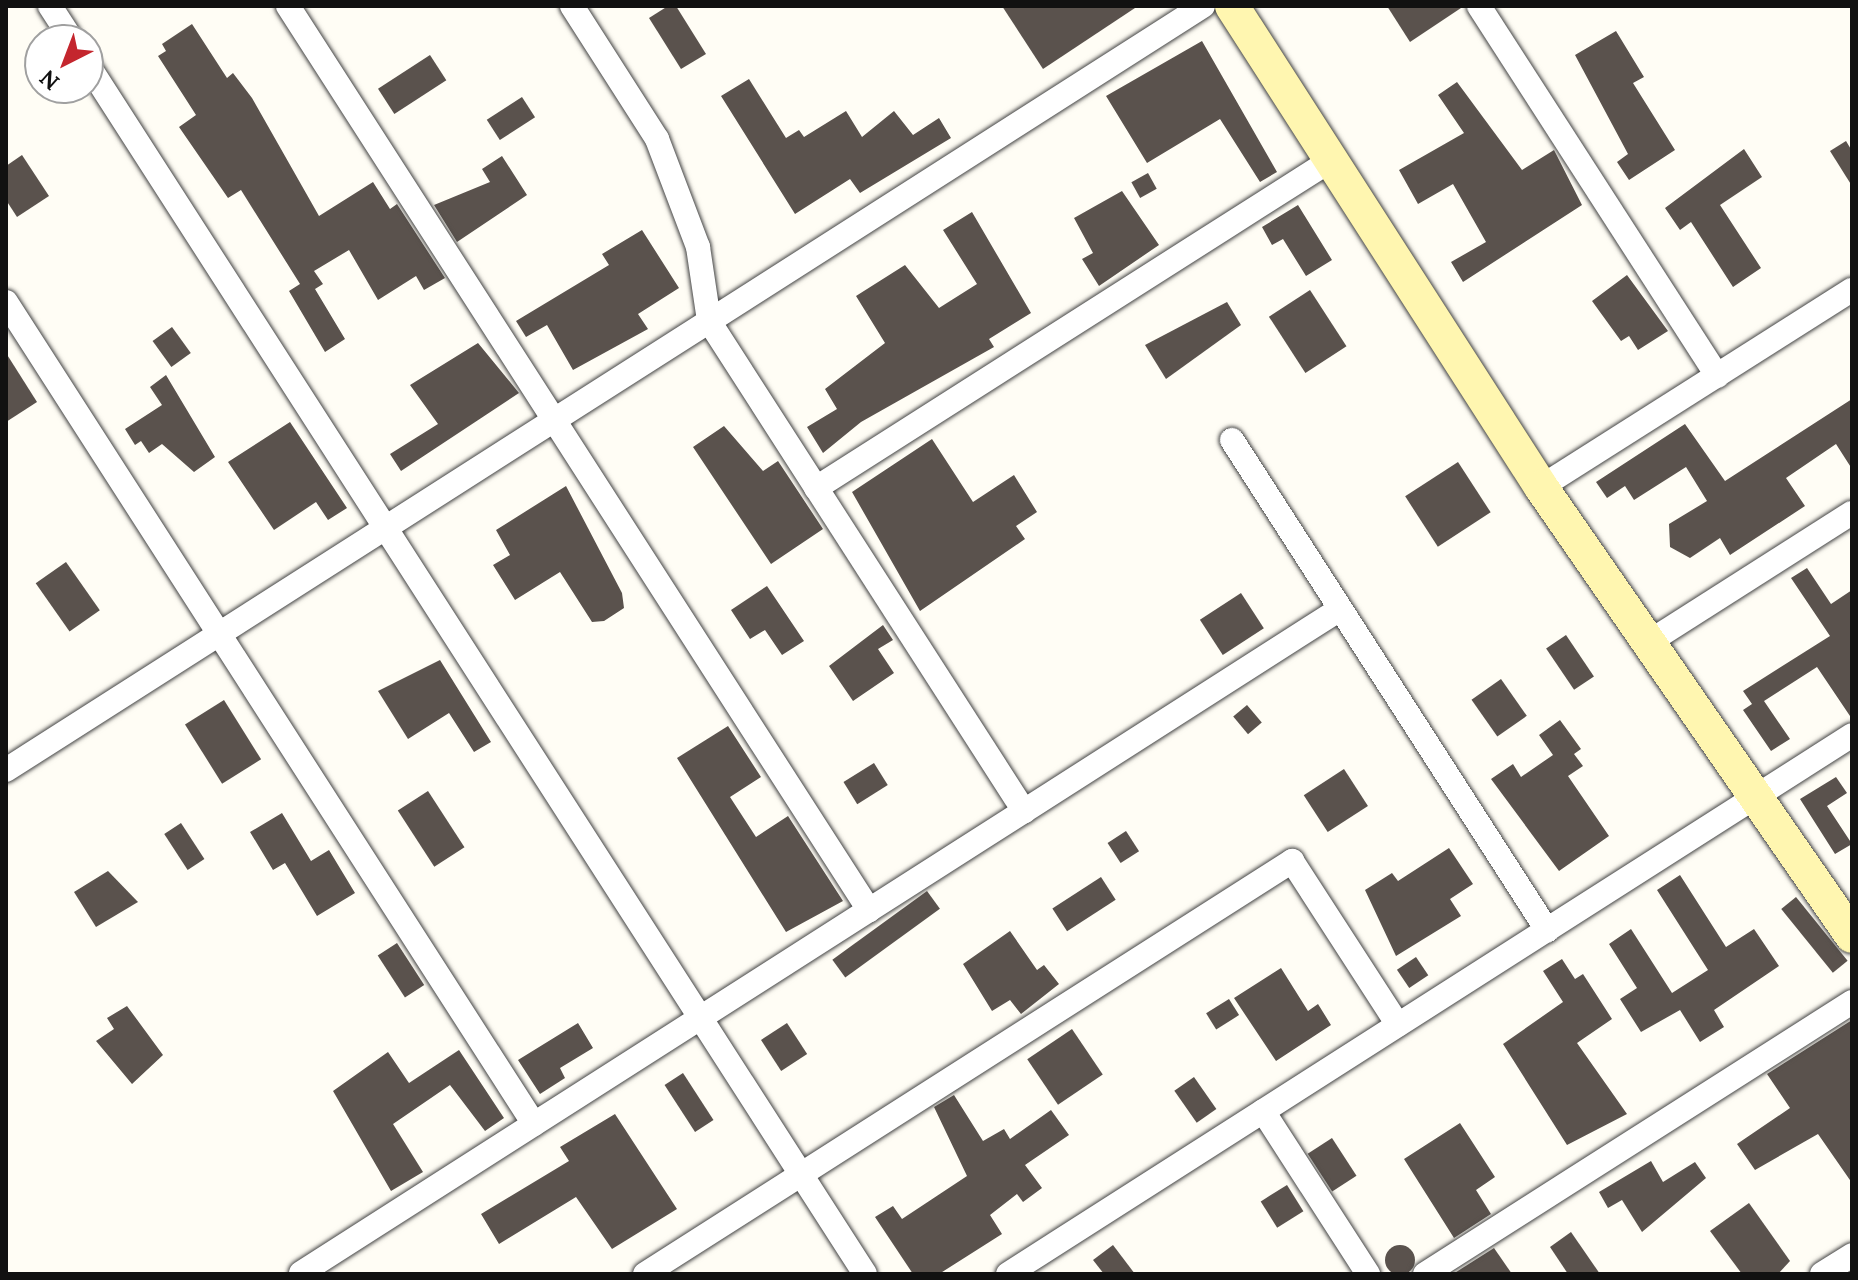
<!DOCTYPE html>
<html>
<head>
<meta charset="utf-8">
<style>
  body { margin:0 }
  #map { position:relative; width:1858px; height:1280px; overflow:hidden; background:#fffdf5; font-family:Lora,serif }
  div>[style] { position:absolute }
  [style*='--x'] { left:calc(var(--x)*1px); top:calc(var(--y)*1px); width:calc(var(--w)*1px); rotate:calc(var(--a)*1deg) }
  .building>* { inset:0; background:#5a524d; transform-origin:0 0 }
  .round { border-radius:50% }
  .roads { filter:drop-shadow(0 0 2px #444) drop-shadow(0 0 2px #444) }
  .street>* { height:24px; margin:-12px; padding:0 12px; transform-origin:12px; border-radius:12px; background:#fff }
  .secondary>* { height:34px; margin:-17px; padding:0 17px; transform-origin:17px; border-radius:17px; background:#fff6b0 }
  span { translate:-50% -50%; white-space:nowrap; text-align:center; line-height:1.15; -webkit-text-stroke:8px #fff; paint-order:stroke }
  .frame { position:absolute; inset:0; border:8px solid #111; pointer-events:none }
  .north { position:absolute; left:24px; top:24px; width:80px; height:80px; box-sizing:border-box; background:#fff; border:2px solid #a0a0a0; border-radius:50%; rotate:222deg; font-size:22px; font-weight:700; line-height:32px; text-align:center; color:#111 }
  .north::after { content:''; display:block; margin:auto; width:28px; height:36px; background:#c4262e; clip-path:polygon(50% 0,100% 100%,50% 72%,0 100%) }
</style>
</head>
<body>
<div id="map">
  <div class="building">
    <div style="clip-path:polygon(668px 6px,676px 6px,706px 54px,681px 69px,649px 18px)"></div>
    <div style="clip-path:polygon(1002px 6px,1138px 6px,1043px 69px)"></div>
    <div style="clip-path:polygon(1387px 6px,1464px 6px,1410px 42px)"></div>
    <div style="clip-path:polygon(192px 24px,227px 78px,233px 73px,252px 98px,319px 216px,373px 182px,390px 209px,397px 204px,445px 278px,424px 290px,416px 276px,378px 300px,349px 250px,314px 271px,323px 284px,315px 289px,345px 339px,325px 352px,289px 291px,300px 284px,241px 190px,228px 198px,179px 127px,196px 115px,158px 56px,166px 51px,162px 44px)"></div>
    <div style="clip-path:polygon(1616px 31px,1644px 77px,1633px 83px,1675px 150px,1629px 180px,1617px 162px,1628px 154px,1575px 55px)"></div>
    <div style="clip-path:polygon(1202px 41px,1277px 172px,1260px 182px,1220px 119px,1147px 163px,1106px 96px)"></div>
    <div style="left:430px;top:55px;width:30px;height:62px;rotate:57deg"></div>
    <div style="clip-path:polygon(749px 79px,786px 138px,799px 130px,804px 137px,846px 111px,862px 137px,894px 111px,913px 135px,939px 118px,951px 138px,860px 193px,850px 179px,795px 214px,721px 96px)"></div>
    <div style="clip-path:polygon(1457px 82px,1522px 170px,1554px 150px,1582px 205px,1463px 282px,1451px 262px,1486px 242px,1453px 184px,1418px 204px,1399px 170px,1464px 133px,1438px 95px)"></div>
    <div style="left:522px;top:97px;width:24px;height:42px;rotate:57deg"></div>
    <div style="clip-path:polygon(1846px 141px,1852px 151px,1852px 186px,1830px 151px)"></div>
    <div style="clip-path:polygon(1744px 149px,1762px 177px,1720px 205px,1761px 268px,1733px 287px,1691px 222px,1680px 230px,1665px 208px)"></div>
    <div style="clip-path:polygon(22px 155px,49px 196px,17px 217px,6px 200px,6px 166px)"></div>
    <div style="clip-path:polygon(502px 156px,527px 195px,457px 242px,434px 205px,490px 182px,482px 169px)"></div>
    <div style="left:1148px;top:173px;width:18px;height:19px;rotate:61deg"></div>
    <div style="clip-path:polygon(1122px 191px,1159px 245px,1099px 286px,1082px 259px,1093px 253px,1074px 218px)"></div>
    <div style="clip-path:polygon(1298px 205px,1332px 260px,1306px 276px,1283px 239px,1272px 245px,1262px 227px)"></div>
    <div style="clip-path:polygon(972px 212px,1031px 313px,989px 339px,994px 347px,861px 422px,823px 453px,807px 427px,837px 409px,825px 389px,885px 343px,856px 296px,905px 265px,939px 308px,977px 284px,943px 230px)"></div>
    <div style="clip-path:polygon(642px 230px,679px 288px,638px 314px,648px 329px,573px 370px,547px 325px,526px 337px,516px 321px,609px 265px,602px 254px)"></div>
    <div style="clip-path:polygon(1627px 275px,1668px 331px,1638px 350px,1629px 336px,1621px 341px,1592px 301px)"></div>
    <div style="left:1310px;top:290px;width:67px;height:49px;rotate:57deg"></div>
    <div style="clip-path:polygon(1227px 302px,1241px 325px,1166px 379px,1145px 345px)"></div>
    <div style="left:172px;top:327px;width:32px;height:24px;rotate:54deg"></div>
    <div style="clip-path:polygon(478px 343px,519px 393px,401px 471px,390px 454px,438px 424px,410px 385px)"></div>
    <div style="clip-path:polygon(6px 353px,37px 402px,6px 422px)"></div>
    <div style="clip-path:polygon(166px 375px,215px 457px,194px 472px,162px 444px,149px 453px,141px 441px,135px 445px,125px 429px,162px 405px,150px 387px)"></div>
    <div style="clip-path:polygon(1852px 399px,1852px 469px,1836px 444px,1786px 478px,1805px 506px,1730px 555px,1720px 538px,1690px 558px,1670px 547px,1669px 524px,1707px 501px,1686px 467px,1634px 500px,1625px 486px,1607px 498px,1596px 482px,1685px 424px,1725px 481px)"></div>
    <div style="clip-path:polygon(290px 422px,347px 508px,328px 520px,316px 502px,274px 530px,228px 462px)"></div>
    <div style="clip-path:polygon(724px 426px,763px 471px,778px 461px,823px 529px,771px 564px,693px 447px)"></div>
    <div style="clip-path:polygon(932px 439px,973px 502px,1014px 475px,1037px 512px,1016px 526px,1025px 539px,920px 611px,852px 492px)"></div>
    <div style="left:1458px;top:462px;width:60px;height:63px;rotate:57deg"></div>
    <div style="clip-path:polygon(566px 486px,622px 593px,624px 608px,604px 621px,592px 622px,560px 572px,515px 600px,493px 565px,510px 555px,496px 530px)"></div>
    <div style="left:66px;top:562px;width:59px;height:37px;rotate:55deg"></div>
    <div style="clip-path:polygon(1807px 568px,1831px 604px,1852px 590px,1852px 719px,1817px 667px,1764px 701px,1790px 739px,1771px 751px,1743px 710px,1752px 704px,1743px 691px,1830px 636px,1791px 578px)"></div>
    <div style="clip-path:polygon(767px 586px,804px 641px,782px 655px,765px 630px,750px 639px,731px 610px)"></div>
    <div style="left:1241px;top:593px;width:42px;height:49px;rotate:57deg"></div>
    <div style="clip-path:polygon(883px 625px,893px 640px,878px 649px,894px 673px,853px 701px,829px 666px)"></div>
    <div style="left:1566px;top:635px;width:50px;height:24px;rotate:56deg"></div>
    <div style="clip-path:polygon(440px 660px,491px 742px,474px 752px,449px 713px,408px 739px,378px 691px)"></div>
    <div style="left:1501px;top:679px;width:45px;height:36px;rotate:55deg"></div>
    <div style="left:224px;top:700px;width:70px;height:46px;rotate:58deg"></div>
    <div style="left:1247px;top:705px;width:23px;height:18px;rotate:50deg"></div>
    <div style="clip-path:polygon(1560px 720px,1581px 749px,1574px 754px,1583px 766px,1568px 776px,1609px 836px,1559px 871px,1491px 779px,1513px 764px,1521px 777px,1553px 755px,1539px 735px)"></div>
    <div style="clip-path:polygon(728px 726px,761px 777px,730px 797px,756px 837px,788px 816px,843px 901px,786px 932px,677px 758px)"></div>
    <div style="left:874px;top:763px;width:26px;height:36px;rotate:58deg"></div>
    <div style="left:1344px;top:769px;width:44px;height:48px;rotate:57deg"></div>
    <div style="clip-path:polygon(1836px 777px,1847px 793px,1827px 806px,1852px 844px,1835px 854px,1800px 799px)"></div>
    <div style="left:428px;top:791px;width:67px;height:36px;rotate:57deg"></div>
    <div style="clip-path:polygon(282px 813px,311px 861px,329px 850px,355px 893px,317px 916px,285px 863px,273px 870px,250px 832px)"></div>
    <div style="left:181px;top:823px;width:43px;height:20px;rotate:57deg"></div>
    <div style="left:1126px;top:831px;width:24px;height:22px;rotate:57deg"></div>
    <div style="clip-path:polygon(1449px 848px,1473px 884px,1450px 899px,1461px 916px,1396px 956px,1365px 890px,1392px 873px,1398px 881px)"></div>
    <div style="clip-path:polygon(108px 871px,138px 902px,96px 927px,74px 892px)"></div>
    <div style="clip-path:polygon(1680px 875px,1726px 947px,1754px 929px,1779px 966px,1714px 1010px,1724px 1027px,1700px 1042px,1680px 1010px,1641px 1032px,1620px 999px,1637px 988px,1609px 944px,1631px 929px,1672px 993px,1708px 970px,1657px 890px)"></div>
    <div style="left:1101px;top:877px;width:27px;height:58px;rotate:57deg"></div>
    <div style="left:927px;top:891px;width:22px;height:117px;rotate:54deg"></div>
    <div style="left:1796px;top:897px;width:82px;height:19px;rotate:51deg"></div>
    <div style="clip-path:polygon(1010px 931px,1037px 970px,1044px 965px,1059px 984px,1021px 1014px,1010px 1000px,992px 1011px,963px 964px)"></div>
    <div style="left:397px;top:943px;width:50px;height:23px;rotate:57deg"></div>
    <div style="left:1416px;top:957px;width:22px;height:23px;rotate:56deg"></div>
    <div style="clip-path:polygon(1562px 959px,1575px 979px,1583px 974px,1612px 1019px,1577px 1043px,1627px 1114px,1567px 1145px,1503px 1044px,1563px 1002px,1543px 971px)"></div>
    <div style="clip-path:polygon(1281px 968px,1308px 1011px,1318px 1004px,1331px 1025px,1276px 1061px,1234px 998px)"></div>
    <div style="left:1229px;top:999px;width:19px;height:27px;rotate:58deg"></div>
    <div style="clip-path:polygon(127px 1006px,163px 1055px,132px 1084px,96px 1041px,114px 1029px,107px 1018px)"></div>
    <div style="clip-path:polygon(1852px 1020px,1852px 1183px,1818px 1134px,1755px 1170px,1737px 1144px,1790px 1108px,1767px 1074px)"></div>
    <div style="clip-path:polygon(578px 1023px,593px 1048px,560px 1068px,565px 1078px,540px 1094px,518px 1060px)"></div>
    <div style="left:787px;top:1023px;width:37px;height:31px;rotate:57deg"></div>
    <div style="left:1072px;top:1029px;width:55px;height:54px;rotate:56deg"></div>
    <div style="clip-path:polygon(459px 1050px,504px 1118px,485px 1131px,450px 1085px,393px 1124px,423px 1172px,391px 1191px,333px 1091px,388px 1052px,409px 1083px)"></div>
    <div style="left:683px;top:1073px;width:56px;height:22px;rotate:57deg"></div>
    <div style="left:1194px;top:1077px;width:39px;height:24px;rotate:55deg"></div>
    <div style="clip-path:polygon(954px 1095px,983px 1141px,1004px 1129px,1010px 1139px,1051px 1110px,1069px 1135px,1025px 1165px,1042px 1188px,1023px 1202px,1017px 1194px,990px 1215px,1002px 1234px,939px 1274px,913px 1274px,875px 1217px,893px 1206px,902px 1219px,967px 1176px,934px 1107px)"></div>
    <div style="clip-path:polygon(615px 1114px,677px 1209px,612px 1249px,576px 1197px,499px 1244px,481px 1214px,569px 1161px,560px 1147px)"></div>
    <div style="clip-path:polygon(1460px 1123px,1495px 1177px,1476px 1190px,1491px 1214px,1454px 1238px,1404px 1159px)"></div>
    <div style="left:1332px;top:1138px;width:45px;height:29px;rotate:57deg"></div>
    <div style="clip-path:polygon(1651px 1161px,1663px 1182px,1695px 1162px,1706px 1178px,1642px 1232px,1622px 1200px,1608px 1208px,1599px 1192px)"></div>
    <div style="left:1287px;top:1185px;width:31px;height:31px;rotate:58deg"></div>
    <div style="clip-path:polygon(1749px 1203px,1790px 1261px,1778px 1274px,1742px 1274px,1710px 1231px)"></div>
    <div style="clip-path:polygon(1571px 1232px,1600px 1274px,1568px 1274px,1550px 1247px)"></div>
    <div style="clip-path:polygon(1113px 1245px,1135px 1274px,1104px 1274px,1093px 1260px)"></div>
    <div class="round" style="left:1385px;top:1245px;width:30px;height:30px"></div>
    <div style="clip-path:polygon(1494px 1248px,1512px 1274px,1453px 1274px)"></div>
  </div>
  <div class="roads">
    <div class="street">
      <div style="--x:50;--y:6;--w:40;--a:57.1"></div>
      <div style="--x:288;--y:6;--w:1075;--a:57.27"></div>
      <div style="--x:572;--y:6;--w:158;--a:57.4"></div>
      <div style="--x:657;--y:139;--w:116;--a:69.2"></div>
      <div style="--x:698;--y:247;--w:75;--a:81.5"></div>
      <div style="--x:709;--y:321;--w:583;--a:57.26"></div>
      <div style="--x:1479;--y:6;--w:440;--a:57.2"></div>
      <div style="--x:88;--y:65;--w:1437;--a:57.27"></div>
      <div style="--x:6;--y:302;--w:977;--a:57.29"></div>
      <div style="--x:1232;--y:440;--w:583;--a:57.26"></div>
      <div style="--x:1541;--y:487;--w:368;--a:-32.4"></div>
      <div style="--x:816;--y:488;--w:611;--a:-32.49"></div>
      <div style="--x:1646;--y:644;--w:244;--a:-32.5"></div>
      <div style="--x:6;--y:770;--w:1420;--a:-32.55"></div>
      <div style="--x:1263;--y:1111;--w:194;--a:57.2"></div>
      <div style="--x:301;--y:1273;--w:1233;--a:-32.58"></div>
      <div style="--x:645;--y:1274;--w:768;--a:-32.55"></div>
      <div style="--x:1292;--y:861;--w:195;--a:57.1"></div>
      <div style="--x:1008;--y:1274;--w:1001;--a:-32.56"></div>
      <div style="--x:1425;--y:1274;--w:506;--a:-32.5"></div>
      <div style="--x:1822;--y:1274;--w:36;--a:-32"></div>
    </div>
    <div class="secondary">
      <div style="--x:1232;--y:6;--w:572;--a:57.28"></div>
      <div style="--x:1541;--y:487;--w:546;--a:55.29"></div>
    </div>
  </div>
  <div class="frame"></div>
  <div class="north">N</div>
</div>
</body>
</html>
